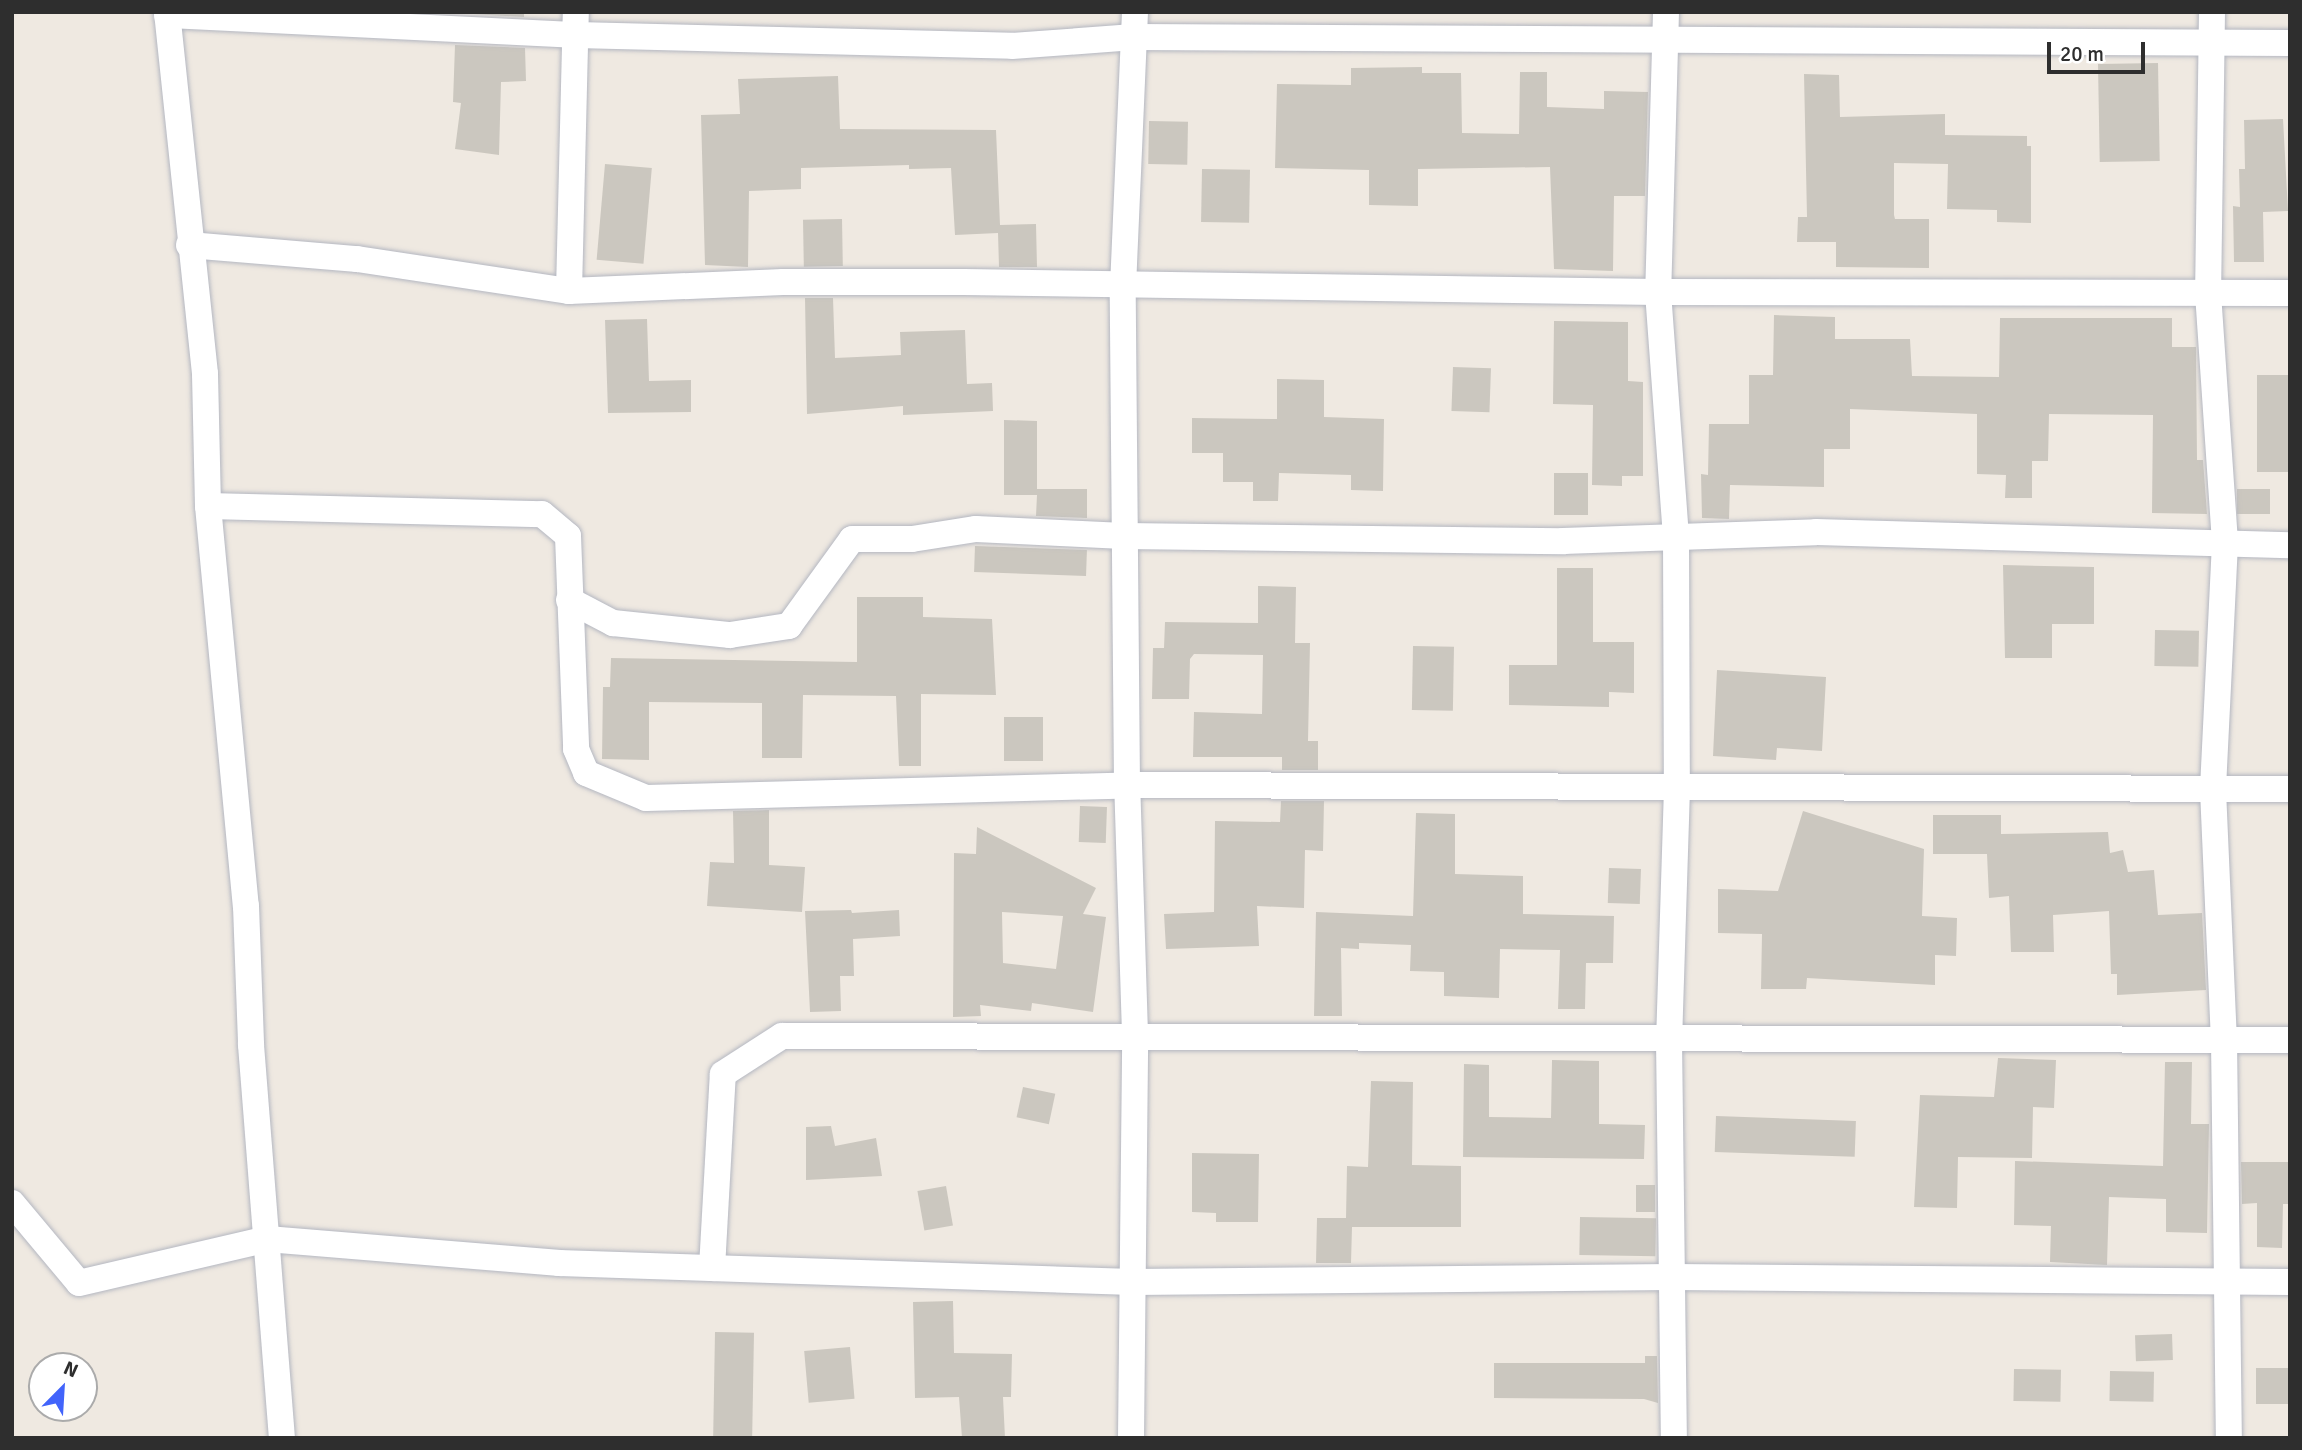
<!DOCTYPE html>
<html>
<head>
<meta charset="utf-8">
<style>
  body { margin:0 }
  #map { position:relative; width:2302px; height:1450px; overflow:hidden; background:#efe9e1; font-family:Signika,sans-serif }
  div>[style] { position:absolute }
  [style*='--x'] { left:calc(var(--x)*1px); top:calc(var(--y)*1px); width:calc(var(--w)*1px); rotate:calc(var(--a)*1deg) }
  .building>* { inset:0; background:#cbc7bf; transform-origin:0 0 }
  .roads { filter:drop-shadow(0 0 2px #b4b7c1) drop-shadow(0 0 2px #b4b7c1) }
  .minor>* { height:26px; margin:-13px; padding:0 13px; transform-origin:13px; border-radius:13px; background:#fff }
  span { translate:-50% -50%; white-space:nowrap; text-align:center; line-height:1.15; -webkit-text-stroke:7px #fff; paint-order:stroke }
  .frame { position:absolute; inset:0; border:14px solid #2e2e2e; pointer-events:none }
  .north { position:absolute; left:28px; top:1352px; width:70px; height:70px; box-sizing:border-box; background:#fff; border:2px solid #ababab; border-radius:50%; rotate:24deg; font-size:19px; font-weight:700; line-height:28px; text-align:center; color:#2e2e2e }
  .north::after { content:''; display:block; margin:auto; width:24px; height:32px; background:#4264fb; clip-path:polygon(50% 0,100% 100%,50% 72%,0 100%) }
  .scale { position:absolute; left:2047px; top:42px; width:98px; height:32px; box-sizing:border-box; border:4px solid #2e2e2e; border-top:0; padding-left:9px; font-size:21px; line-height:24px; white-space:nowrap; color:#2e2e2e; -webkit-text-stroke:5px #fff; paint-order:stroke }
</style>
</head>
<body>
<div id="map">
  <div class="building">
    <div style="clip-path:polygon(456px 12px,524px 12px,524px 17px,456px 13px)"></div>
    <div style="clip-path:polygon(455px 45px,525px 48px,526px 81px,501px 82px,499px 155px,455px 149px,461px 103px,453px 102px)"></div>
    <div style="left:2158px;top:63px;width:98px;height:60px;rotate:89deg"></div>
    <div style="clip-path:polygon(1422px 67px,1422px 73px,1461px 73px,1462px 133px,1519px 134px,1520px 72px,1547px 72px,1547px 107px,1604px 109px,1604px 91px,1648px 92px,1645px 196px,1614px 196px,1613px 271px,1554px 269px,1550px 167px,1418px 169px,1418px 206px,1369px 205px,1369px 170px,1275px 168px,1277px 84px,1351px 85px,1351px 68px)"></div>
    <div style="clip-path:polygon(1804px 74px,1839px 75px,1840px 117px,1945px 114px,1945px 135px,2027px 136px,2027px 146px,2031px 146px,2031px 223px,1997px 222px,1997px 210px,1947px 209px,1948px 164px,1894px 163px,1894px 215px,1895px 219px,1929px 219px,1929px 268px,1836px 267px,1836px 242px,1797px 242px,1798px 217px,1807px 217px)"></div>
    <div style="clip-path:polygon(838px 76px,840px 129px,996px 130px,1000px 225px,1036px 224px,1037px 267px,999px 267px,998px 233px,955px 235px,951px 168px,909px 169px,909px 165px,801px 168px,801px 189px,749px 191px,748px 267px,705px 265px,701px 115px,740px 114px,738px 79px)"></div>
    <div style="clip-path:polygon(2283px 119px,2288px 211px,2263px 212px,2264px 262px,2234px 262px,2233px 206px,2240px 207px,2239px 169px,2245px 169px,2244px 120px)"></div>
    <div style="left:1149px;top:121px;width:39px;height:43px;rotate:1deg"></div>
    <div style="left:605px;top:164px;width:47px;height:96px;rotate:5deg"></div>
    <div style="left:1202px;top:169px;width:48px;height:53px;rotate:1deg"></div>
    <div style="left:842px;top:219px;width:47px;height:39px;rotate:89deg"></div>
    <div style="clip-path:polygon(805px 298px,833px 298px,835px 358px,901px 355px,900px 332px,965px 330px,967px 384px,992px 383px,993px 411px,903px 415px,903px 406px,807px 414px)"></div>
    <div style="clip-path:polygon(1774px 315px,1835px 317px,1835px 339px,1910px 339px,1912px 376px,1999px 377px,2000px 318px,2172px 318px,2172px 347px,2196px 347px,2197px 460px,2203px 460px,2207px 514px,2152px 513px,2153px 415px,2049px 414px,2048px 461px,2032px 461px,2032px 498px,2005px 498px,2006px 475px,1977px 474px,1977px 414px,1850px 409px,1850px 449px,1824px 449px,1824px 487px,1730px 485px,1729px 519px,1702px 518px,1701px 474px,1708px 475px,1709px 424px,1749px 424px,1749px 375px,1773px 375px)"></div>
    <div style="clip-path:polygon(647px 319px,649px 381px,691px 380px,691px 412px,608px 413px,605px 320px)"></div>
    <div style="clip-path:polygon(1554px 321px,1628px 322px,1628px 381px,1643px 382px,1643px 476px,1622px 476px,1622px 486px,1592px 485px,1593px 405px,1553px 404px)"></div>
    <div style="left:1453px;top:367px;width:38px;height:44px;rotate:2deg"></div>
    <div style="left:2257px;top:375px;width:33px;height:97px"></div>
    <div style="clip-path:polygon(1277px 379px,1324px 380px,1324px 417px,1384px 419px,1383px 491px,1351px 490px,1351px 475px,1279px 473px,1278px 501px,1253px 501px,1253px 482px,1223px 482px,1223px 453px,1192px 453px,1192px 418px,1277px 419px)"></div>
    <div style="clip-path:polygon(1004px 420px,1037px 421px,1037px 489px,1087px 489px,1087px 518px,1036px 516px,1037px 495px,1004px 495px)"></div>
    <div style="left:1554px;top:473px;width:34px;height:42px"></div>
    <div style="left:2237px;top:489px;width:33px;height:25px"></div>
    <div style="left:975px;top:546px;width:112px;height:26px;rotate:2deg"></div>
    <div style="clip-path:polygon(2003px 565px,2094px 567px,2094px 624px,2052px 624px,2052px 658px,2005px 658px)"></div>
    <div style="clip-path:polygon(1557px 568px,1593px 568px,1593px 642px,1634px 642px,1634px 693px,1609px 692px,1609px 707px,1509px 705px,1509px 665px,1557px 665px)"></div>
    <div style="clip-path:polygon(1258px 586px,1296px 587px,1295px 643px,1310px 643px,1308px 741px,1318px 741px,1318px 770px,1282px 770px,1282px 757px,1193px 757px,1194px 712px,1262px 714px,1263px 655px,1194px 654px,1190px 659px,1189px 699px,1152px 699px,1153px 648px,1164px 648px,1165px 622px,1258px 623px)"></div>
    <div style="clip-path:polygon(857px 597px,923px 597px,923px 617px,992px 619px,996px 695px,921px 694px,921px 766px,899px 766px,896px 696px,803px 695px,802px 758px,762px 758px,762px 703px,649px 702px,649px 760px,602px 759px,603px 687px,610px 687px,611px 658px,857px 662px)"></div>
    <div style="left:2155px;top:630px;width:44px;height:36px;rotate:1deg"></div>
    <div style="left:1413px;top:646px;width:41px;height:64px;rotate:1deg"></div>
    <div style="clip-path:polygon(1717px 670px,1826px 677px,1822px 751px,1777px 748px,1776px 760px,1713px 756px)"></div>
    <div style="left:1004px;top:717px;width:39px;height:44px"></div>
    <div style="clip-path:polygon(1281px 801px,1324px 801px,1323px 851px,1305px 850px,1304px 908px,1257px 906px,1259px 946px,1166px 949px,1164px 914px,1214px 912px,1215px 821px,1280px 822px)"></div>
    <div style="left:1080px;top:806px;width:27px;height:36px;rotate:2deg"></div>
    <div style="clip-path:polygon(769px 810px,769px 865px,805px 867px,802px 912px,707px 906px,710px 862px,734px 863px,733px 811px)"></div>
    <div style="clip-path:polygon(1803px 811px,1924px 849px,1922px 916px,1957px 918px,1956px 956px,1935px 955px,1935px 985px,1807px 978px,1806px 989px,1761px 989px,1762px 934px,1718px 933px,1718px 889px,1778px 891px)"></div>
    <div style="clip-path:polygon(1416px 813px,1455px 814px,1455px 874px,1523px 876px,1523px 914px,1614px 916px,1613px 963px,1586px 963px,1585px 1009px,1558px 1009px,1560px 950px,1500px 949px,1499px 998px,1444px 996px,1444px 972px,1410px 971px,1411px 945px,1359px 943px,1359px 949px,1341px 948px,1342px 1016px,1314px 1016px,1316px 912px,1413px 916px)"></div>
    <div style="clip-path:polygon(1933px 815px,2001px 815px,2001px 834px,2108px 832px,2110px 853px,2123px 850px,2128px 872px,2154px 870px,2158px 915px,2202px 913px,2206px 990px,2117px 995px,2117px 974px,2111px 974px,2109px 911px,2053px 915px,2054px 952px,2011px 952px,2009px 896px,1989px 898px,1987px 854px,1933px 854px)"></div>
    <div style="clip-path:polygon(evenodd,977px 827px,1096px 888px,1083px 914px,1106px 917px,1093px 1012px,1032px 1003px,1031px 1011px,980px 1005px,981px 1016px,953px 1017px,954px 853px,976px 854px,977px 827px,1002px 912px,1063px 916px,1056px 969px,1003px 963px,1002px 912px)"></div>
    <div style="left:1609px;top:868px;width:32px;height:35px;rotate:2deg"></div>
    <div style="clip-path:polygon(851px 910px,852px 913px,899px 910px,900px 936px,853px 939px,854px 976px,840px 976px,841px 1011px,810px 1012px,805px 911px)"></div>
    <div style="clip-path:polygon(1998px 1058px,2056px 1060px,2054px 1108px,2033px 1107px,2032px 1158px,1958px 1157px,1957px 1208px,1914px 1207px,1920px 1095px,1994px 1097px)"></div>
    <div style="clip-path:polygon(1552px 1060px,1599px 1061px,1599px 1124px,1645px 1125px,1644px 1159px,1463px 1157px,1464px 1064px,1489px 1065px,1489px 1117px,1551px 1118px)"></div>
    <div style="clip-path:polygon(2165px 1062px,2192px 1062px,2191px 1124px,2209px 1124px,2207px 1233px,2166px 1232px,2166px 1199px,2109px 1197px,2107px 1265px,2050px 1262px,2051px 1226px,2014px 1225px,2015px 1161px,2163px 1166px)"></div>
    <div style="clip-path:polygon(1371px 1081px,1413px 1082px,1412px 1165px,1461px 1166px,1461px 1227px,1352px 1227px,1351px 1263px,1316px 1263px,1317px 1218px,1346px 1218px,1347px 1166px,1368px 1167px)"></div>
    <div style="left:1023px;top:1087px;width:33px;height:31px;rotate:12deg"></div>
    <div style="left:1716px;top:1116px;width:140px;height:36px;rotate:2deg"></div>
    <div style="clip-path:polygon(831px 1126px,835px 1146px,876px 1138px,882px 1176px,806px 1180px,806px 1127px)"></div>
    <div style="clip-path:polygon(1192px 1153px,1259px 1154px,1258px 1222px,1216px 1222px,1216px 1213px,1192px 1212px)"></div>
    <div style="clip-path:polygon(2241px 1162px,2290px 1162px,2290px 1204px,2283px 1204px,2282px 1248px,2257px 1247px,2257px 1203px,2242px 1204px)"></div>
    <div style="left:1636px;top:1185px;width:19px;height:27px"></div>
    <div style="left:946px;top:1186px;width:40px;height:29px;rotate:80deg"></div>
    <div style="left:1580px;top:1217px;width:76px;height:38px;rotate:1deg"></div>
    <div style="clip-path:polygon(953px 1301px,954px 1353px,1012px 1354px,1011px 1397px,1003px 1397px,1005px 1438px,962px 1438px,959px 1397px,915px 1398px,913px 1302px)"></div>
    <div style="left:715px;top:1332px;width:39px;height:106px;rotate:1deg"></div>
    <div style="left:2172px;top:1334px;width:26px;height:37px;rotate:88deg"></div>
    <div style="left:850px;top:1347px;width:52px;height:46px;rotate:85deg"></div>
    <div style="clip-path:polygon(1645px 1356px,1657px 1356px,1658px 1403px,1644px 1399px,1494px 1398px,1494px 1363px,1645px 1363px)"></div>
    <div style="left:2256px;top:1368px;width:34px;height:36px"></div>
    <div style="left:2014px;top:1369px;width:47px;height:32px;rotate:1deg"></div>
    <div style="left:2110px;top:1371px;width:44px;height:30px;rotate:1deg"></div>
  </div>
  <div class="roads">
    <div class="minor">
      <div style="--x:167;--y:12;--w:364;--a:84"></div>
      <div style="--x:205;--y:374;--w:132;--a:88.7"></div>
      <div style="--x:208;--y:506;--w:402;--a:84.6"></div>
      <div style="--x:246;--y:906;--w:139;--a:87.9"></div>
      <div style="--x:251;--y:1045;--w:394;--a:85.5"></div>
      <div style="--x:1666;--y:12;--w:280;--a:91.6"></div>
      <div style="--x:1658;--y:292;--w:246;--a:85.8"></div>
      <div style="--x:1676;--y:537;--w:251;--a:89.8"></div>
      <div style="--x:1677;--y:788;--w:251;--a:91.8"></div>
      <div style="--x:1669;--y:1039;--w:399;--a:89.3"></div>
      <div style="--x:2212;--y:12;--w:281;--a:90.8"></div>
      <div style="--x:2208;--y:293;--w:251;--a:86.1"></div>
      <div style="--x:2225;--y:543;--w:247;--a:92.8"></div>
      <div style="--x:2213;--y:790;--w:250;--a:87.5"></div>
      <div style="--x:2224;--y:1040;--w:398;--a:89.3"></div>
      <div style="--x:167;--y:15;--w:409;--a:2.8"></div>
      <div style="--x:576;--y:35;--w:436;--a:1.4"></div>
      <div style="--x:1012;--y:46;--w:122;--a:-4.2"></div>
      <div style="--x:1134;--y:37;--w:1156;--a:0.3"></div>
      <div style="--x:189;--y:245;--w:169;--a:4.8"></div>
      <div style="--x:357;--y:259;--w:214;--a:8.6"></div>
      <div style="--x:569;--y:291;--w:214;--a:-2.4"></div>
      <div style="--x:783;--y:282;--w:181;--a:0"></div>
      <div style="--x:964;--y:282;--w:694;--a:0.83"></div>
      <div style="--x:1658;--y:292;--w:632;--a:0.09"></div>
      <div style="--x:569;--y:291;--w:279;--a:-88.6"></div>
      <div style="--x:208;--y:506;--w:334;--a:1.4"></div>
      <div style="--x:542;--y:514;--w:34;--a:40"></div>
      <div style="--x:568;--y:536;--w:213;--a:87.8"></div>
      <div style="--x:576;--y:749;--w:26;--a:67"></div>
      <div style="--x:586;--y:773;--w:65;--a:22.6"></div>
      <div style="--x:646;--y:798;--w:481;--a:-1.5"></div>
      <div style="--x:1127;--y:785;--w:1163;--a:0.2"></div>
      <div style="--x:569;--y:600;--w:50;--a:27.6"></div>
      <div style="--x:613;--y:623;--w:118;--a:5.9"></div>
      <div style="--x:730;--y:635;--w:60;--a:-8.7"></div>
      <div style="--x:789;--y:626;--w:107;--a:-54.1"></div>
      <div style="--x:852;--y:539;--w:60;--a:0"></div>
      <div style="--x:912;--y:539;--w:65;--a:-8.9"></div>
      <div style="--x:976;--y:529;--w:148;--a:2.7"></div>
      <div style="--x:1124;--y:536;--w:439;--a:0.7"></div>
      <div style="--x:1563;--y:541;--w:253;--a:-2"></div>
      <div style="--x:1816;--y:532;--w:474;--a:1.6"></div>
      <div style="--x:12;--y:1203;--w:104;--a:50.1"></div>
      <div style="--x:79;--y:1283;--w:194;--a:-13.1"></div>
      <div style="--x:268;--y:1239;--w:292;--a:4.7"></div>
      <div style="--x:559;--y:1263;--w:574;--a:1.9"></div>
      <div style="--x:1133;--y:1282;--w:539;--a:-0.53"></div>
      <div style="--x:1672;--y:1277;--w:618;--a:0.46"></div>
      <div style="--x:712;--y:1268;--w:194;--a:-86.8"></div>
      <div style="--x:723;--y:1074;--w:70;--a:-32.8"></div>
      <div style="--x:782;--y:1036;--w:1508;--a:0.15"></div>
      <div style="--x:1131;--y:1438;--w:404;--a:-89.4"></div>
      <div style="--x:1135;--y:1034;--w:249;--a:-91.8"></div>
      <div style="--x:1127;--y:785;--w:498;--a:-90.5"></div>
      <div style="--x:1123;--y:287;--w:275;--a:-87.5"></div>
    </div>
  </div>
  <div class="frame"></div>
  <div class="north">N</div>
  <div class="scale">20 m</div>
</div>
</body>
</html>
